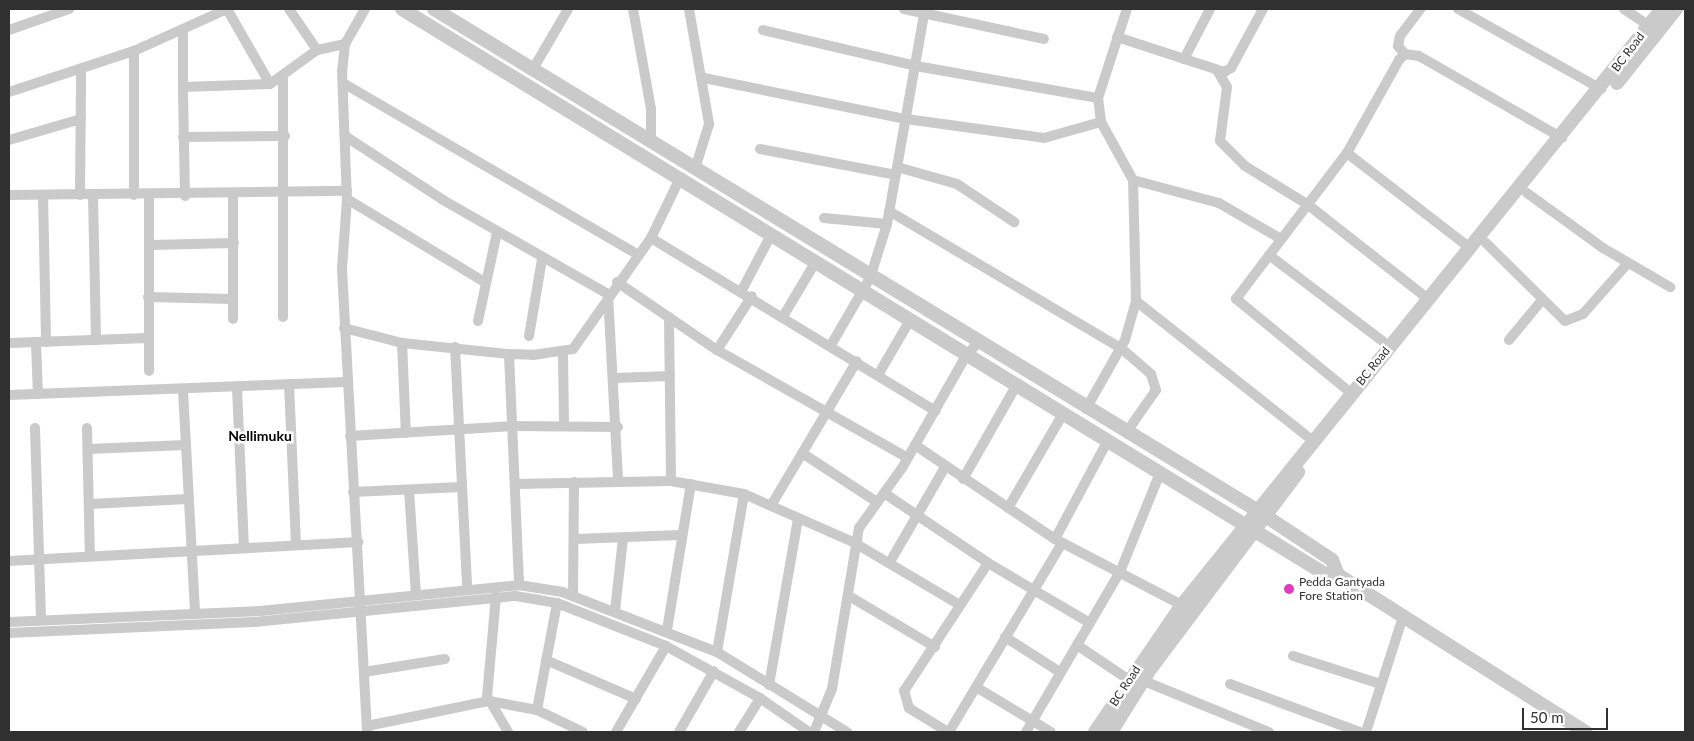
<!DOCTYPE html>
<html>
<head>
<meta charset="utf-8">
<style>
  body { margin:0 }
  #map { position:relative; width:1694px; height:741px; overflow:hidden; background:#fff; font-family:Lato,sans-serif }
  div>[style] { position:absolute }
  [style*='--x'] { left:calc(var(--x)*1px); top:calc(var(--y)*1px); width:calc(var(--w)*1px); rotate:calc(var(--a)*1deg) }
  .minor>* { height:10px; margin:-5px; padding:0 5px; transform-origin:5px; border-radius:5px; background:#cacaca }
  .tertiary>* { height:14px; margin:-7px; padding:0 7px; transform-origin:7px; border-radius:7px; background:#cacaca }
  .dots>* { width:14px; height:14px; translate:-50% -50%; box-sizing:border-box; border:2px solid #fff; border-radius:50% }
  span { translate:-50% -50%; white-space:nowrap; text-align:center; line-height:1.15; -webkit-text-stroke:5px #fff; paint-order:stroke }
  .street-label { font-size:12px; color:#303030 }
  .poi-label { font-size:12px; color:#303030 }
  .left { translate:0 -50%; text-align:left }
  .neighbourhood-label { font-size:14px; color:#000; font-weight:700 }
  .frame { position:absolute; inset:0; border:10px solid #303030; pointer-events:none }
  .scale { position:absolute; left:1522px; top:708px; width:86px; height:22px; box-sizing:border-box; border:2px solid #303030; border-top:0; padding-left:6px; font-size:15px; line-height:18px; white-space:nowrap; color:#303030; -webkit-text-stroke:4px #fff; paint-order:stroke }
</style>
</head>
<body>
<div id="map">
  <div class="minor">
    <div style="--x:227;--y:9;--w:86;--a:60.2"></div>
    <div style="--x:289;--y:9;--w:50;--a:55.7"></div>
    <div style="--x:365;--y:9;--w:40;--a:119.7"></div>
    <div style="--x:345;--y:44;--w:27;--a:96"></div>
    <div style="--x:342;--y:71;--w:128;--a:87.8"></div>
    <div style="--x:347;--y:199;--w:70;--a:94.1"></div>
    <div style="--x:342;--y:269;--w:464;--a:86.9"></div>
    <div style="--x:633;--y:9;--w:102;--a:79.8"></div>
    <div style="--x:651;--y:109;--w:31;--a:90"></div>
    <div style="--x:689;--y:9;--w:117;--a:80.1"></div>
    <div style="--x:709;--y:124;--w:47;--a:107.3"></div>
    <div style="--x:904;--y:9;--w:143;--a:12.1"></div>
    <div style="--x:1458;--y:9;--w:164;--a:29.2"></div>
    <div style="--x:1624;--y:9;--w:29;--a:34"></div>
    <div style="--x:9;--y:30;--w:64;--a:-19.3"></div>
    <div style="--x:763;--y:30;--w:157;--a:13.2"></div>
    <div style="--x:916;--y:66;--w:185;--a:10"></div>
    <div style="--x:183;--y:32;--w:55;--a:90"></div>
    <div style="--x:1117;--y:37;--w:113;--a:18.1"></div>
    <div style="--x:1224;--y:72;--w:8;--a:-30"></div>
    <div style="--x:1231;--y:68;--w:67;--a:-61.5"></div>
    <div style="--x:134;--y:51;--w:144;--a:90"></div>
    <div style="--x:1405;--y:54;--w:11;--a:-131"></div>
    <div style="--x:1398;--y:46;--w:10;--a:-79"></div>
    <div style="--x:1400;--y:36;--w:34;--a:-53"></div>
    <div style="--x:1184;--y:59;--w:56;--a:-62.5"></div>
    <div style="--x:533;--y:69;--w:69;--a:-59.7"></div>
    <div style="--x:1218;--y:72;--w:17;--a:59"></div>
    <div style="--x:1227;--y:87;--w:54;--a:97.4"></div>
    <div style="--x:1220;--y:141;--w:35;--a:45"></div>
    <div style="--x:1245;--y:166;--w:73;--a:31.5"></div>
    <div style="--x:1307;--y:204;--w:154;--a:38.1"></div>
    <div style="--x:704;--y:78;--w:206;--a:11.5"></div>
    <div style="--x:906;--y:119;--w:139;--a:7.8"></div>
    <div style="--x:1044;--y:138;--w:59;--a:-15.7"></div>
    <div style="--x:343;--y:83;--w:342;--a:30.2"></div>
    <div style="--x:9;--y:92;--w:132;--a:-18.2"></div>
    <div style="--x:134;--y:51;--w:102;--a:-24.3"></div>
    <div style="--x:345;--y:136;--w:117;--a:33.1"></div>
    <div style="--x:443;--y:200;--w:190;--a:29.7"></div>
    <div style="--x:608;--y:294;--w:187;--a:86.9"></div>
    <div style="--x:183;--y:137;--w:102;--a:-0.6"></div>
    <div style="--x:9;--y:140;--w:75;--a:-16.3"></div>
    <div style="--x:760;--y:149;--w:138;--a:10.8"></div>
    <div style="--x:1347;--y:153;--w:155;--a:37.7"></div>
    <div style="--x:897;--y:167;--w:62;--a:15.8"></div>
    <div style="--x:957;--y:184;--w:69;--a:33.7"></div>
    <div style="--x:1133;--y:180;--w:89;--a:15"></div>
    <div style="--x:1219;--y:203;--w:72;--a:30.1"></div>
    <div style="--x:1527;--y:193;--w:94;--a:35.9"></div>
    <div style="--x:1603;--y:248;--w:78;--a:30.2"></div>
    <div style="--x:9;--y:195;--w:338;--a:-0.7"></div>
    <div style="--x:43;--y:195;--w:147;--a:88.8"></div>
    <div style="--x:80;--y:195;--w:126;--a:-89.5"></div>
    <div style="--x:93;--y:195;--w:145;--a:88.8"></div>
    <div style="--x:185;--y:196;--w:109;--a:-91.1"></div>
    <div style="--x:183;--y:87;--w:87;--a:-2"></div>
    <div style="--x:270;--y:84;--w:58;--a:-35.9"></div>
    <div style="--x:317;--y:50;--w:29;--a:-12"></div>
    <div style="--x:347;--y:199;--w:162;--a:31.1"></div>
    <div style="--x:889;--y:211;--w:269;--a:30.6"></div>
    <div style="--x:1121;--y:348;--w:40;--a:41"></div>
    <div style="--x:1151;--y:374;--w:17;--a:73"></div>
    <div style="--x:1156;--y:390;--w:52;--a:124.9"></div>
    <div style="--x:824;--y:218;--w:63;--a:5.4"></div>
    <div style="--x:651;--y:238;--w:333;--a:31.3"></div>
    <div style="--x:1486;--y:243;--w:111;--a:44.6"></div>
    <div style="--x:1565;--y:321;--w:19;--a:-21"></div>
    <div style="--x:1583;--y:314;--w:68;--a:-48.6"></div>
    <div style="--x:150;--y:245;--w:84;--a:-1.4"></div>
    <div style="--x:1269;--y:255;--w:151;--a:37.2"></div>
    <div style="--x:617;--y:282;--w:121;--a:34.2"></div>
    <div style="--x:717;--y:350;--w:219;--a:29.5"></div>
    <div style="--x:742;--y:290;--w:62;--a:-62.2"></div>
    <div style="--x:148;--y:297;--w:85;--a:1.3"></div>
    <div style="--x:1136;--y:301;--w:224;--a:38.3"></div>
    <div style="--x:784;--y:315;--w:63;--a:-59.3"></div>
    <div style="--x:283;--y:317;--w:238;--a:-90"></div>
    <div style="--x:669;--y:317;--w:164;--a:89.3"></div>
    <div style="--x:233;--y:319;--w:124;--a:-90"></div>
    <div style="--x:478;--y:321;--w:91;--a:-77.9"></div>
    <div style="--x:344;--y:328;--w:60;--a:14.5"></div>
    <div style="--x:402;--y:343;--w:108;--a:5.9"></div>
    <div style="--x:509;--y:354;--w:24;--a:2"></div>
    <div style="--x:533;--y:355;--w:40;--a:-8.5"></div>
    <div style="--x:573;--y:349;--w:136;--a:-54.9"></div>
    <div style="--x:651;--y:238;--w:64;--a:-64.2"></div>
    <div style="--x:529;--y:336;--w:78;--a:-80.4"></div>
    <div style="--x:1509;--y:340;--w:52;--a:-50.5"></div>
    <div style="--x:9;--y:343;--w:139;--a:-2.1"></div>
    <div style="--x:36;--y:343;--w:51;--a:87.8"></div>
    <div style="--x:402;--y:343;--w:90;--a:87.5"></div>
    <div style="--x:831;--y:345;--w:78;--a:-59.8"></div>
    <div style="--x:870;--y:278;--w:57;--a:-72.5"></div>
    <div style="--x:887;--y:224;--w:218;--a:-80"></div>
    <div style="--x:455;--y:347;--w:241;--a:87.1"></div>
    <div style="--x:717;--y:350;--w:64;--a:-57.1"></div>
    <div style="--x:563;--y:353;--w:73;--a:89.2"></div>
    <div style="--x:509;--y:354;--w:231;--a:87.5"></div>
    <div style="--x:149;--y:371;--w:176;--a:-90"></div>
    <div style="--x:878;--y:375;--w:64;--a:-59.8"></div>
    <div style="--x:615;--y:378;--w:55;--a:-2.1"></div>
    <div style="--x:289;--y:384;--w:161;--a:87.5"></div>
    <div style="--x:237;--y:388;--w:160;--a:87.5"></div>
    <div style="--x:183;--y:390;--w:224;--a:86.9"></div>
    <div style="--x:1351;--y:393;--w:149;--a:-140.7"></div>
    <div style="--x:1236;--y:299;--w:183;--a:-52.8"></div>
    <div style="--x:1347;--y:153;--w:107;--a:-60.8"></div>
    <div style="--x:1399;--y:60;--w:8;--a:-45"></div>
    <div style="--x:1405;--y:54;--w:14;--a:8"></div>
    <div style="--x:1419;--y:56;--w:165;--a:29.8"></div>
    <div style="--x:9;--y:395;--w:337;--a:-2.2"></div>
    <div style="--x:1086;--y:409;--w:79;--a:-60.5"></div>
    <div style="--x:1125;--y:340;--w:41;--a:-74.2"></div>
    <div style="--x:1136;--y:301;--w:121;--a:-91.4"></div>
    <div style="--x:1133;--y:180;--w:66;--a:-118.9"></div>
    <div style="--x:1101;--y:122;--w:24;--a:-97"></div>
    <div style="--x:1098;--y:98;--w:94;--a:-72"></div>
    <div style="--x:35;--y:428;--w:192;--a:88.2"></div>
    <div style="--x:87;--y:428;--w:128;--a:88.7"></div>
    <div style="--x:350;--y:436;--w:163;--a:-3.5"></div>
    <div style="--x:513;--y:426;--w:105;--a:0.5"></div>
    <div style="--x:915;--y:445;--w:169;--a:33.9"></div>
    <div style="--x:1055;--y:539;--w:143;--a:27.5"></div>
    <div style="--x:88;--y:449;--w:98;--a:-2.3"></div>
    <div style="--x:802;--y:453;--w:90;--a:33.2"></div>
    <div style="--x:963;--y:479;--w:107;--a:-60.3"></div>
    <div style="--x:515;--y:484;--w:156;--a:-1.1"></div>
    <div style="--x:671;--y:481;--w:74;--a:10.1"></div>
    <div style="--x:744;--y:494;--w:119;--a:23.8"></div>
    <div style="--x:853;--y:542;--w:124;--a:30.5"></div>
    <div style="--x:409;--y:490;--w:105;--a:86.2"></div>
    <div style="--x:353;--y:492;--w:108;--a:-2.7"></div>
    <div style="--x:884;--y:493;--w:125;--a:33.9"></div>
    <div style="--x:988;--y:563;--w:118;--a:30.5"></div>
    <div style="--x:90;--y:504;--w:98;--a:-2.9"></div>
    <div style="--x:772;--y:504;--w:166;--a:-59.3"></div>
    <div style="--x:1008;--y:508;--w:109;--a:-59.7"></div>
    <div style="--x:575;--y:539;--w:105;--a:-2.2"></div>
    <div style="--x:1055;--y:539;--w:112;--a:-61.8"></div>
    <div style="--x:9;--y:561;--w:350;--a:-3.1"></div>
    <div style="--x:890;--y:562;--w:110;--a:-59.9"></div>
    <div style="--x:496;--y:596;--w:100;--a:95.1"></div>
    <div style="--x:487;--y:696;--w:42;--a:59.7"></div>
    <div style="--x:573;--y:596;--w:114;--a:-89.5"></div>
    <div style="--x:849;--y:596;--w:100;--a:30.7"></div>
    <div style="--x:615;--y:611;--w:73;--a:-83.7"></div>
    <div style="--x:9;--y:622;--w:251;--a:-2.5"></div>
    <div style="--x:260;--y:611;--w:260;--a:-5.7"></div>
    <div style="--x:519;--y:585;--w:44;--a:9.2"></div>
    <div style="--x:562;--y:592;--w:166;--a:21.2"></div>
    <div style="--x:717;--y:652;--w:153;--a:31.6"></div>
    <div style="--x:667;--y:630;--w:148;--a:-80.7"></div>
    <div style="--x:9;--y:633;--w:245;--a:-2.6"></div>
    <div style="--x:254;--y:622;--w:263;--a:-5.7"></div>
    <div style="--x:516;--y:596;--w:42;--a:9.7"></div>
    <div style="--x:557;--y:603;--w:117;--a:21.5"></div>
    <div style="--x:666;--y:646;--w:107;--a:29"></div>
    <div style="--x:760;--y:698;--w:60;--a:34.8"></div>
    <div style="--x:1005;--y:637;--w:65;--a:32.5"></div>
    <div style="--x:1077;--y:645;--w:63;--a:33.9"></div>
    <div style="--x:717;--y:652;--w:160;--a:-80.3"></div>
    <div style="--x:1293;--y:656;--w:92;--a:17.7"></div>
    <div style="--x:546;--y:660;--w:98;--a:23.4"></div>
    <div style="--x:364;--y:672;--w:82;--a:-9.1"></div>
    <div style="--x:1144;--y:681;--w:135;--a:22.2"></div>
    <div style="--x:1230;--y:684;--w:139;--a:20.3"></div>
    <div style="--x:769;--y:685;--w:169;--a:-80.1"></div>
    <div style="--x:976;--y:687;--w:87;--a:31"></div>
    <div style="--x:537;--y:710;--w:109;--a:-79.4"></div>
    <div style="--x:367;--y:726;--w:125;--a:-11.6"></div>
    <div style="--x:489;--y:701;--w:49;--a:10.6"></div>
    <div style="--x:537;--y:710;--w:51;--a:25.6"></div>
    <div style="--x:616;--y:732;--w:99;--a:-59.8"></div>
    <div style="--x:679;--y:732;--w:70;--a:-60.2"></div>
    <div style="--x:739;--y:732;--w:40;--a:-58"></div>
    <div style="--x:814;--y:732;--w:47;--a:-67.3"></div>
    <div style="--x:832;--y:689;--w:163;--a:-80.5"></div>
    <div style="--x:859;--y:528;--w:74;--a:-54.4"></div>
    <div style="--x:902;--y:468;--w:131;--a:-60.3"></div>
    <div style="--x:967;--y:354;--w:16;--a:-45"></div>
    <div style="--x:948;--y:732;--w:46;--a:-148.4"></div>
    <div style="--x:909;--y:708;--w:18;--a:-106"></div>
    <div style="--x:904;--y:691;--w:153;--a:-56.7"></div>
    <div style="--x:949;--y:732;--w:220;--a:-59.1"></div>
    <div style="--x:1026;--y:732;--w:186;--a:-59.6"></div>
    <div style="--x:1120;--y:572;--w:107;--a:-68"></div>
    <div style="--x:1366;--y:732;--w:121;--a:-72.2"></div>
  </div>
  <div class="tertiary">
    <div style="--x:402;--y:9;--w:1082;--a:31.47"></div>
    <div style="--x:1325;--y:574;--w:13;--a:4"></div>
    <div style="--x:1338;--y:575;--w:293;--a:32.4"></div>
    <div style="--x:434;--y:9;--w:965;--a:31.35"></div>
    <div style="--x:1258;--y:511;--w:89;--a:33.5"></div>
    <div style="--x:1332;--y:560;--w:16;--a:68"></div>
    <div style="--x:1617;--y:83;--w:95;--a:-51.4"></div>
    <div style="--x:1095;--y:732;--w:154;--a:-55.6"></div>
    <div style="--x:1182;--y:605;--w:765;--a:-51.15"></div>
    <div style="--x:1111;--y:732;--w:75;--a:-58"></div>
    <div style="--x:1151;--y:668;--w:245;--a:-53.1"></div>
  </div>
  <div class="dots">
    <div style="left:1289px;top:589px;background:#df3ac1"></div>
  </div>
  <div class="street-label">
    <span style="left:1628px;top:52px;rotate:-53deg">BC Road</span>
    <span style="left:1373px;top:366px;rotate:-51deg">BC Road</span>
    <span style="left:1125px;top:686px;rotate:-57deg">BC Road</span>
  </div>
  <div class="poi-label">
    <span class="left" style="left:1299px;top:589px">Pedda Gantyada<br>Fore Station</span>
  </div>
  <div class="neighbourhood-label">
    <span style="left:260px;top:436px">Nellimuku</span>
  </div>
  <div class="frame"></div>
  <div class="scale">50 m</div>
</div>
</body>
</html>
